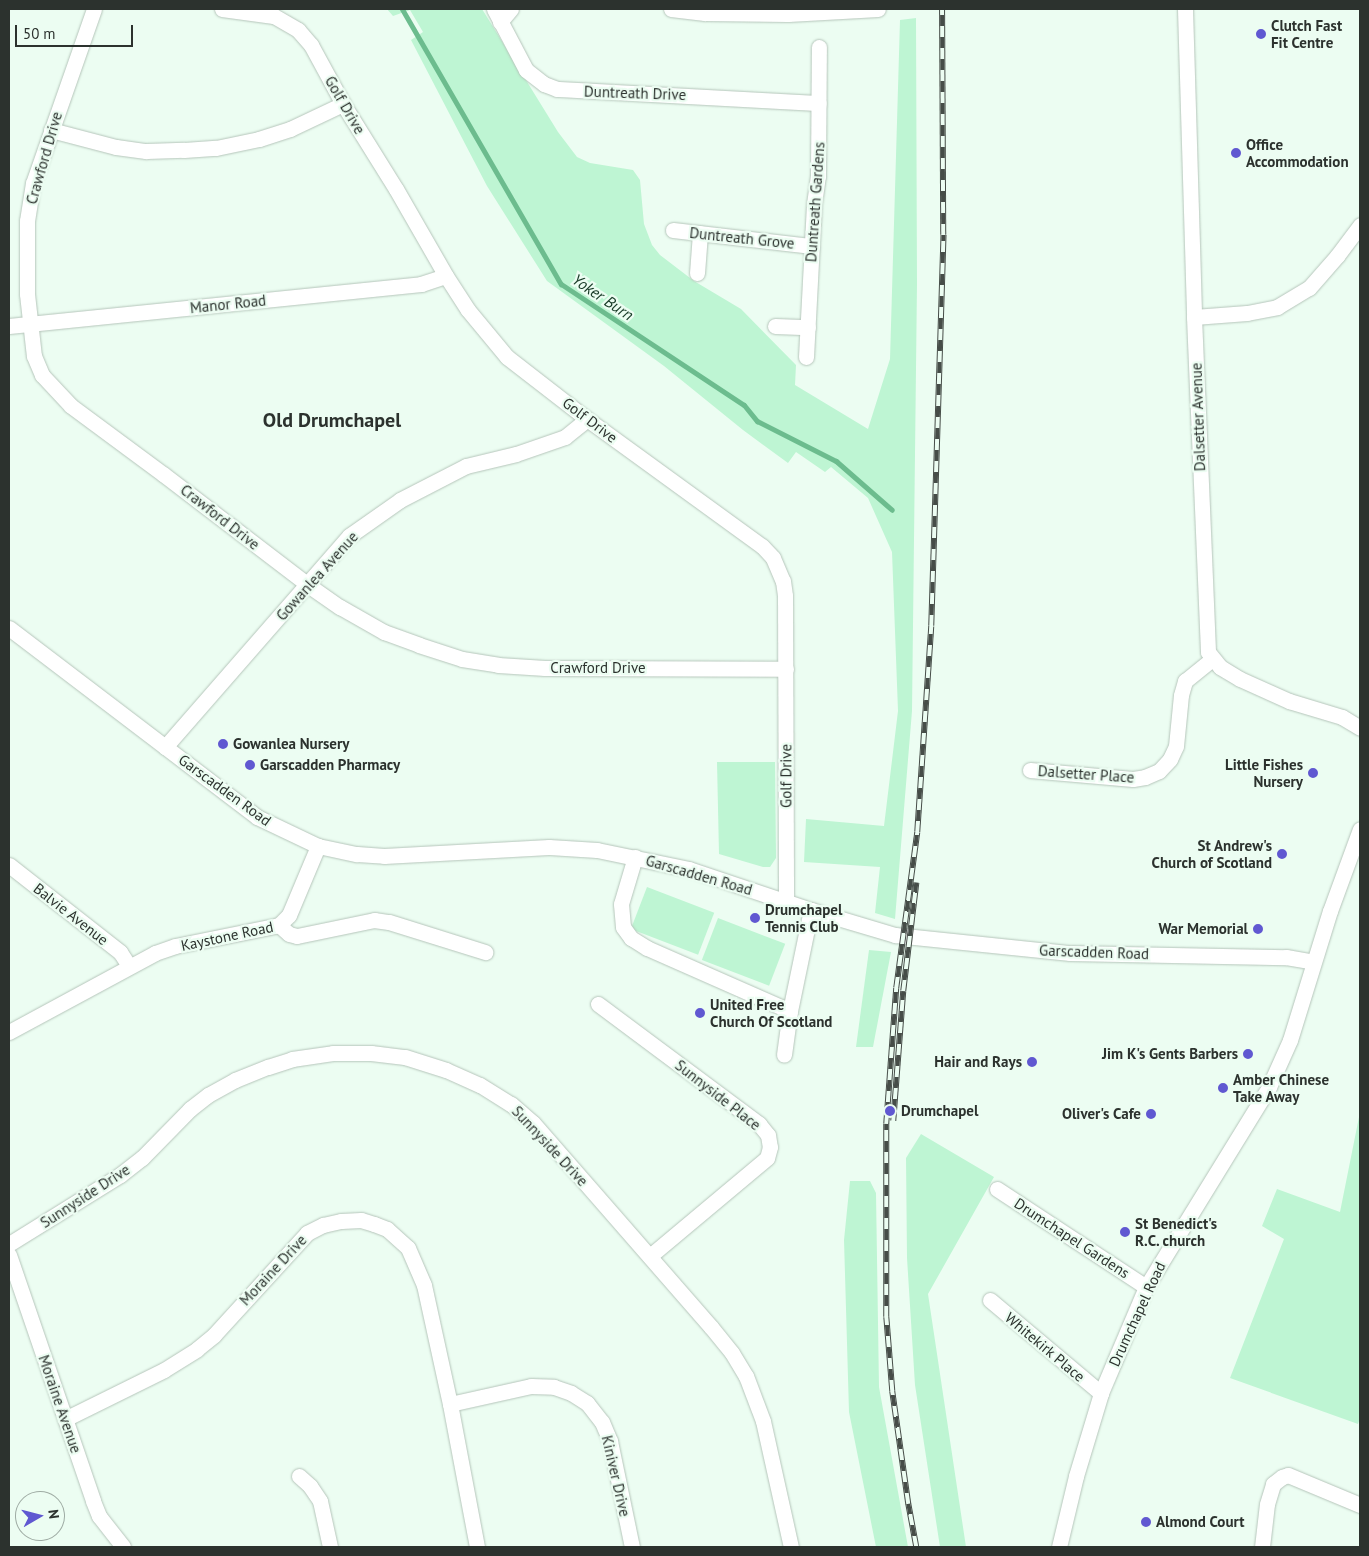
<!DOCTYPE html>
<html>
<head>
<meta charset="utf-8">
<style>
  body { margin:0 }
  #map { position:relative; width:1369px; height:1556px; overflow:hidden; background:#ecfdf2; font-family:"PT Sans",sans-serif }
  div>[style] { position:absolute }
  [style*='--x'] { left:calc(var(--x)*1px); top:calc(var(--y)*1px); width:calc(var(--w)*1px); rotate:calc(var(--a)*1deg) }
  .green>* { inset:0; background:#bef5d3; transform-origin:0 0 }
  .stream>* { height:5px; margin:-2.5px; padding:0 2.5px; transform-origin:2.5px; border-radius:2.5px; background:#6cbc8e }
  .roads { filter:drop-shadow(0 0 1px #b5c5ba) drop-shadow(0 0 1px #b5c5ba) }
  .minor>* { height:15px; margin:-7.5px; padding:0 7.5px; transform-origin:7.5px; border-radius:7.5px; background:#fff }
  .rail>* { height:5.5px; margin-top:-2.75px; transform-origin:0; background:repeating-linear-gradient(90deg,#ecfdf2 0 11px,#464d48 0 22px); box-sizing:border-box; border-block:1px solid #464d48 }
  .dots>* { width:14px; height:14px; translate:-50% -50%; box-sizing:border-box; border:2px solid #ecfdf2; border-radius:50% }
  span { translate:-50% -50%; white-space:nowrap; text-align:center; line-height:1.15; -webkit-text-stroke:4.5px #ecfdf2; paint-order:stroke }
  .poi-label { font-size:15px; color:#2c322e; font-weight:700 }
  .left { translate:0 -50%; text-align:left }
  .right { translate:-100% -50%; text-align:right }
  .street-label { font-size:15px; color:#2c322e }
  .water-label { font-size:16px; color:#183b27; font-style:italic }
  .district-label { font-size:20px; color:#2c322e; font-weight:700 }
  .frame { position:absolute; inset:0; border:10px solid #2c322e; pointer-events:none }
  .north { position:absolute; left:15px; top:1491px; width:50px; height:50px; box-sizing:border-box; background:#ecfdf2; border:1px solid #9faca4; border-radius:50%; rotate:82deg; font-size:14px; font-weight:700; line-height:20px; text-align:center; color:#2c322e }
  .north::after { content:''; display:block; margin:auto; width:18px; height:22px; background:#6058d1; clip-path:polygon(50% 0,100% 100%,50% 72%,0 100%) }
  .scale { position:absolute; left:15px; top:25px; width:118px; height:22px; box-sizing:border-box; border:2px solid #2c322e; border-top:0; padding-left:6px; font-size:15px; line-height:18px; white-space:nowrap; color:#2c322e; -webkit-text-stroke:4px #ecfdf2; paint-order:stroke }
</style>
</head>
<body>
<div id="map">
  <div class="green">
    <div style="clip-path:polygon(387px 9px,482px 9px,558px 132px,577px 157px,590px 163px,633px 170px,640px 180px,644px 224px,652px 245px,660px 255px,694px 281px,741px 309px,796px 365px,795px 385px,868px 429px,890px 359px,900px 20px,916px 18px,917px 284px,912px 711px,895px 919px,875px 913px,880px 867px,804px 862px,806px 819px,884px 826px,898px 711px,892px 552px,868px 498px,831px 467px,825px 472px,796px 452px,788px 463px,743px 430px,664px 366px,547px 281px,487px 186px,411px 40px,423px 32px,410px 10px,393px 16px)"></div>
    <div style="clip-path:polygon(717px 762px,775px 762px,776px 858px,770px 867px,763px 867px,719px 854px)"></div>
    <div style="left:647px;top:887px;width:72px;height:45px;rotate:21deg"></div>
    <div style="left:718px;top:918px;width:72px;height:45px;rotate:21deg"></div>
    <div style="clip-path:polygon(869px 950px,891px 952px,873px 1047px,856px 1047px)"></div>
    <div style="clip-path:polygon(1360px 1112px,1360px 1418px,1358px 1424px,1230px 1378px,1284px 1239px,1262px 1226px,1277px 1189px,1340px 1212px)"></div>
    <div style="clip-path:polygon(921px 1134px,994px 1177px,928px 1294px,966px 1547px,940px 1547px,915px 1385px,907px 1258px,906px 1158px)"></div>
    <div style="clip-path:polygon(850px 1181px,870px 1181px,876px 1193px,879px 1387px,908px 1547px,876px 1547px,849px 1412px,844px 1240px)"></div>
  </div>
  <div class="stream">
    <div style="--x:402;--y:9;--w:318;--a:60"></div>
    <div style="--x:561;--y:284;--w:219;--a:33.5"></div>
    <div style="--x:744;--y:405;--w:21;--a:51"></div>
    <div style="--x:757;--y:421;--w:89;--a:26.9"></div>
    <div style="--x:836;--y:461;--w:74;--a:41.2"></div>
  </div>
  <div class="roads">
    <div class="minor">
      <div style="--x:94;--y:9;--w:184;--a:109.3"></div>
      <div style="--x:33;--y:183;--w:38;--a:99"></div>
      <div style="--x:27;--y:221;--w:73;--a:90"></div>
      <div style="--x:27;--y:294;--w:62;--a:83.6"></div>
      <div style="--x:34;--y:356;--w:21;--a:67"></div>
      <div style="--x:42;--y:375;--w:42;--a:46.9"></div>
      <div style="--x:71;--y:406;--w:114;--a:36.5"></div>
      <div style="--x:163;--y:474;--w:183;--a:37.4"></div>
      <div style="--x:308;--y:585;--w:39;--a:35"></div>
      <div style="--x:340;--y:607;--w:51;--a:29.6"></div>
      <div style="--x:384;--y:632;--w:37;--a:20"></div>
      <div style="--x:419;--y:645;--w:45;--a:18"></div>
      <div style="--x:462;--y:659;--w:36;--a:9"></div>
      <div style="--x:498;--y:665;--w:47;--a:3.7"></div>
      <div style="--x:545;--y:668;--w:241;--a:0.2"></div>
      <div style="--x:222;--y:9;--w:52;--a:7.7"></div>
      <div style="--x:274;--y:16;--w:28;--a:30"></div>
      <div style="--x:298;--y:30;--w:20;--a:49"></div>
      <div style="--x:311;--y:45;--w:67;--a:61.5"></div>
      <div style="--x:343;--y:104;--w:100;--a:58.1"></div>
      <div style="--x:396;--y:189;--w:100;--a:60.1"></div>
      <div style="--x:446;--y:276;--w:40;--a:57.1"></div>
      <div style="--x:468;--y:310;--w:61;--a:50.3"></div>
      <div style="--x:507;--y:357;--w:101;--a:37.8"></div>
      <div style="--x:587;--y:419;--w:216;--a:36"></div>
      <div style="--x:762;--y:546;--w:16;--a:47"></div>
      <div style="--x:773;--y:558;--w:25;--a:67"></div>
      <div style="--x:783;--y:581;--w:15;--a:82"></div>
      <div style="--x:785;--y:596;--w:304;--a:89.8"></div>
      <div style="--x:494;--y:9;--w:69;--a:62.3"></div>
      <div style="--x:526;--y:70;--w:23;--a:38"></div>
      <div style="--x:544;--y:84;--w:14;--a:21"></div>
      <div style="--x:557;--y:89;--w:262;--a:3.1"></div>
      <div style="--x:671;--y:9;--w:34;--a:7"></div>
      <div style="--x:705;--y:13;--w:83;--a:0.7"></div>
      <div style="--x:788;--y:14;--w:90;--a:-3.2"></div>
      <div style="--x:1185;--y:9;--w:308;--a:88.3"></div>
      <div style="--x:1194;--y:317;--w:335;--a:87.6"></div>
      <div style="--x:1208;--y:652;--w:19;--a:51"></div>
      <div style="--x:1220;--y:667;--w:23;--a:31"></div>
      <div style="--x:1240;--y:679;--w:54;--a:24.2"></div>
      <div style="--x:1289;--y:701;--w:55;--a:16.8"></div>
      <div style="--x:1342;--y:717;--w:21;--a:31"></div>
      <div style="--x:500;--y:22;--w:17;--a:-50"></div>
      <div style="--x:51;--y:130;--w:67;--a:14.7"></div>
      <div style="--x:116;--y:147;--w:30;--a:8"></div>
      <div style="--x:146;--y:151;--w:38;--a:-2"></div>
      <div style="--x:184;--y:150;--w:32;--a:-4"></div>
      <div style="--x:216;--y:148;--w:44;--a:-11.8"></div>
      <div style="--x:259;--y:139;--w:33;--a:-18"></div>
      <div style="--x:290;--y:129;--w:59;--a:-25.3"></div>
      <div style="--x:673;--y:230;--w:140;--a:6.6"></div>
      <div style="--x:697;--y:273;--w:40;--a:-85.7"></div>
      <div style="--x:1194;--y:317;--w:53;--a:-4.3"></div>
      <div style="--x:1247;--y:313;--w:31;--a:-11"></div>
      <div style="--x:1277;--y:307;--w:37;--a:-31"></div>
      <div style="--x:1309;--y:288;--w:43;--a:-48.8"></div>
      <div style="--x:1337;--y:256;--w:39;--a:-53"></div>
      <div style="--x:9;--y:326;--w:414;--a:-5.8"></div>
      <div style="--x:421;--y:284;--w:26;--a:-18"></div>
      <div style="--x:775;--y:326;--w:33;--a:2"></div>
      <div style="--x:806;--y:357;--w:153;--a:-87"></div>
      <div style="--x:814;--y:204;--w:28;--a:-82"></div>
      <div style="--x:818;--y:176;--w:129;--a:-89.6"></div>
      <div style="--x:9;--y:628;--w:312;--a:37.3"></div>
      <div style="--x:257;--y:817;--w:68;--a:25.4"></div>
      <div style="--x:318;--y:846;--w:40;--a:12"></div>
      <div style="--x:357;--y:854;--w:27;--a:4"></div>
      <div style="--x:384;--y:856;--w:165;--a:-3.1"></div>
      <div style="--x:549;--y:847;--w:48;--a:3.6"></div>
      <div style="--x:597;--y:850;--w:94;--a:11.7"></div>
      <div style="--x:689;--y:869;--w:129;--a:18.6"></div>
      <div style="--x:811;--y:910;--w:88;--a:16.6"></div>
      <div style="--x:895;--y:935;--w:176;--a:5.9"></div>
      <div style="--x:1070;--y:953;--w:216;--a:1.1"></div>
      <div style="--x:1286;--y:957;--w:27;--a:10"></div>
      <div style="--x:165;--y:747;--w:280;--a:-48.9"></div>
      <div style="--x:349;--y:536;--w:62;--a:-35.2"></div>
      <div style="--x:400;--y:500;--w:74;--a:-27.3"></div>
      <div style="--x:466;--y:466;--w:51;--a:-13.5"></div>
      <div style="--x:516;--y:454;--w:52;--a:-19.1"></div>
      <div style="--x:565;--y:437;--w:28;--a:-39"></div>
      <div style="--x:1030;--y:770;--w:103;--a:5"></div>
      <div style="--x:1133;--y:779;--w:12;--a:-9"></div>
      <div style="--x:1145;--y:777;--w:15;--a:-23"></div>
      <div style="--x:1159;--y:771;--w:16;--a:-47"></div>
      <div style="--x:1170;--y:759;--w:14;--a:-65"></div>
      <div style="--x:1176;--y:746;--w:51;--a:-84.4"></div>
      <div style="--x:1181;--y:695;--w:15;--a:-74"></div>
      <div style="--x:1185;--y:681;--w:35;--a:-39"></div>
      <div style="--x:635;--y:857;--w:49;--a:106.6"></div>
      <div style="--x:621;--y:904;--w:23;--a:85"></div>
      <div style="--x:623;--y:927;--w:14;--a:54"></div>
      <div style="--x:631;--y:938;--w:19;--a:32"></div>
      <div style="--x:647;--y:948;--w:156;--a:23.8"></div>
      <div style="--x:790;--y:1011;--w:44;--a:97.8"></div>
      <div style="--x:9;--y:865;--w:141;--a:38.1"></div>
      <div style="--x:120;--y:952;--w:17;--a:57"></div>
      <div style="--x:279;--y:925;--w:14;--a:-45"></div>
      <div style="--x:289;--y:915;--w:75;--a:-67.2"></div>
      <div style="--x:598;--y:1004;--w:201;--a:36.7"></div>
      <div style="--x:759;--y:1124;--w:14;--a:51"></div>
      <div style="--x:768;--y:1135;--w:12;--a:81"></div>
      <div style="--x:770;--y:1147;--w:11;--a:105"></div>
      <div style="--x:767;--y:1158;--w:153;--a:140.1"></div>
      <div style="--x:790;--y:1011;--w:103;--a:-78.3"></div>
      <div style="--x:9;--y:1032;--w:166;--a:-28.4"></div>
      <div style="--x:155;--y:953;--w:21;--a:-19"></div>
      <div style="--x:175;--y:946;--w:106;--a:-11.4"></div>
      <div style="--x:279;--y:925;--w:13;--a:42"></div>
      <div style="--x:289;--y:934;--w:8;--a:14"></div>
      <div style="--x:297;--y:936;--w:79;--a:-11.7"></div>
      <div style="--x:374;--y:920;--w:15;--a:8"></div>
      <div style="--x:389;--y:922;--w:101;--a:17.4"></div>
      <div style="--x:997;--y:1189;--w:178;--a:33.3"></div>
      <div style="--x:9;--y:1244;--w:131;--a:-31.9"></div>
      <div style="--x:120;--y:1175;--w:28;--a:-38"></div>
      <div style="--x:142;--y:1158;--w:69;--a:-45.6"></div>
      <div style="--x:190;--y:1109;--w:23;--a:-38"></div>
      <div style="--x:208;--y:1095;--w:31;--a:-29"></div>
      <div style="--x:235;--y:1080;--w:35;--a:-22"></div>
      <div style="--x:268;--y:1067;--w:25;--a:-18"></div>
      <div style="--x:292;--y:1059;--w:41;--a:-8.3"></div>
      <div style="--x:333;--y:1053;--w:38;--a:0"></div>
      <div style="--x:371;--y:1053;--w:34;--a:7"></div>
      <div style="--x:405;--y:1057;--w:43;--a:17.6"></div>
      <div style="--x:446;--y:1070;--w:37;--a:24"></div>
      <div style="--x:480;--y:1085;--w:36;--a:32"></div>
      <div style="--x:511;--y:1104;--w:29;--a:41"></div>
      <div style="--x:533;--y:1123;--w:271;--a:48.9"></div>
      <div style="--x:711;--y:1327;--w:33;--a:51"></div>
      <div style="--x:732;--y:1353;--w:27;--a:59"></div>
      <div style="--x:746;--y:1376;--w:48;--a:69.3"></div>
      <div style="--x:763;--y:1421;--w:129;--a:77.5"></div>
      <div style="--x:9;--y:1255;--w:260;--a:71.1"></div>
      <div style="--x:93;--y:1501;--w:16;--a:68"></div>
      <div style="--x:99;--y:1516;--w:39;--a:52"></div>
      <div style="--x:990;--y:1300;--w:145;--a:40"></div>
      <div style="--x:450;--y:1404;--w:83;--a:-12.5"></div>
      <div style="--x:531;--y:1386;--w:23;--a:2"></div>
      <div style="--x:554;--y:1387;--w:18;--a:19"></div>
      <div style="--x:571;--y:1393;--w:19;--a:32"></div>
      <div style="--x:587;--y:1403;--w:24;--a:52"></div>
      <div style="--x:602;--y:1422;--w:21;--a:67"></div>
      <div style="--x:610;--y:1441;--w:108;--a:78.3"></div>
      <div style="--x:65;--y:1419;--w:110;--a:-26.3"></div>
      <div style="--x:164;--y:1370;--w:39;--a:-32"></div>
      <div style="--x:197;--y:1349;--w:22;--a:-39"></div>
      <div style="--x:214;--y:1335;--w:138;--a:-47.6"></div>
      <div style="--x:307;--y:1233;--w:18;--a:-27"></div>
      <div style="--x:323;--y:1225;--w:18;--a:-13"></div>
      <div style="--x:341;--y:1221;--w:20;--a:-3"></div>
      <div style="--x:361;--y:1220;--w:14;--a:17"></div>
      <div style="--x:374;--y:1224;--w:14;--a:21"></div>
      <div style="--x:387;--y:1229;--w:28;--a:42"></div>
      <div style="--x:408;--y:1248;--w:40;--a:66.6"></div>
      <div style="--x:424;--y:1285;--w:122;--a:77.7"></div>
      <div style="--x:450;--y:1404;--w:146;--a:79.3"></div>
      <div style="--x:299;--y:1476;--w:15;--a:42"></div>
      <div style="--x:310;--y:1486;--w:18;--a:56"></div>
      <div style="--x:320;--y:1501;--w:47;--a:77.7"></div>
      <div style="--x:1059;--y:1547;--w:73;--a:-76.5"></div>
      <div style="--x:1076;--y:1476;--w:87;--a:-73.2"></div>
      <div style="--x:1101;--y:1393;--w:115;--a:-67"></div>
      <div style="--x:1146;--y:1287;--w:235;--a:-58.4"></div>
      <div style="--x:1269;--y:1087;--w:51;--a:-65.9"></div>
      <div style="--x:1290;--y:1040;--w:135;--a:-72.8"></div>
      <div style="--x:1330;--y:911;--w:87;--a:-69.9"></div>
      <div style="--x:1262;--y:1547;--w:43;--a:-83.4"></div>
      <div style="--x:1267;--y:1504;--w:21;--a:-73"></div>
      <div style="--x:1273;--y:1484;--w:11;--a:-38"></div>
      <div style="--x:1282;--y:1477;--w:6;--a:-18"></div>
      <div style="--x:1288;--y:1475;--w:78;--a:22.6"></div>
    </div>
  </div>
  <div class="rail">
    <div style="--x:893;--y:1121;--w:130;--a:-85.6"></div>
    <div style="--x:903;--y:991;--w:109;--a:-83.1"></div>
    <div style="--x:916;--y:1547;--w:44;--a:-100.5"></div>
    <div style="--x:908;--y:1504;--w:114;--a:-98.1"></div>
    <div style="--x:892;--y:1391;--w:74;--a:-94.6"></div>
    <div style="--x:886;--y:1317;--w:193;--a:-90"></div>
    <div style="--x:886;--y:1124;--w:136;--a:-85.8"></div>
    <div style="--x:896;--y:988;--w:157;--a:-82.3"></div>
    <div style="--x:917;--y:832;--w:206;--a:-86.1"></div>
    <div style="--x:931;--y:626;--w:391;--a:-88.2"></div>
    <div style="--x:943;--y:235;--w:226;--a:-90.3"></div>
  </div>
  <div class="dots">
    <div style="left:1261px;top:34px;background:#6058d1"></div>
    <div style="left:1236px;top:153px;background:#6058d1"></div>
    <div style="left:223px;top:744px;background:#6058d1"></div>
    <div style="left:250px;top:765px;background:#6058d1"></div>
    <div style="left:1313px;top:773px;background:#6058d1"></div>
    <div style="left:1282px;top:854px;background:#6058d1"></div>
    <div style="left:755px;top:918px;background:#6058d1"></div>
    <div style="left:1258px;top:929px;background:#6058d1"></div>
    <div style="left:700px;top:1013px;background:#6058d1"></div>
    <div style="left:1248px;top:1054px;background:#6058d1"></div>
    <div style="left:1032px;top:1062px;background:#6058d1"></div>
    <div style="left:1223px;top:1088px;background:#6058d1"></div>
    <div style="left:890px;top:1111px;background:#6058d1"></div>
    <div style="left:1151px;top:1114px;background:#6058d1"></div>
    <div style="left:1125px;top:1232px;background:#6058d1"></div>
    <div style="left:1146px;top:1522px;background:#6058d1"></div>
  </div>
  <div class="poi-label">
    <span class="left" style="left:1271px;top:34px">Clutch Fast<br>Fit Centre</span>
    <span class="left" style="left:1246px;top:153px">Office<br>Accommodation</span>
    <span class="left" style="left:233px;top:744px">Gowanlea Nursery</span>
    <span class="right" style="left:1303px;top:773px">Little Fishes<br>Nursery</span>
    <span class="left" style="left:260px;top:765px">Garscadden Pharmacy</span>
    <span class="right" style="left:1272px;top:854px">St Andrew's<br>Church of Scotland</span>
    <span class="left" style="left:765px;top:918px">Drumchapel<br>Tennis Club</span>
    <span class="right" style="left:1248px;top:929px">War Memorial</span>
    <span class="left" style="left:710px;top:1013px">United Free<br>Church Of Scotland</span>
    <span class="right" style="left:1238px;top:1054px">Jim K's Gents Barbers</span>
    <span class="right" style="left:1022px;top:1062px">Hair and Rays</span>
    <span class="left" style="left:1233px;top:1088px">Amber Chinese<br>Take Away</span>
    <span class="left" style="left:901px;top:1111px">Drumchapel</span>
    <span class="right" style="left:1141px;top:1114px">Oliver's Cafe</span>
    <span class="left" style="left:1135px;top:1232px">St Benedict's<br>R.C. church</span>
    <span class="left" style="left:1156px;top:1522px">Almond Court</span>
  </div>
  <div class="street-label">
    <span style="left:635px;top:93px;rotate:2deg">Duntreath Drive</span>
    <span style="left:345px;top:105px;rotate:60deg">Golf Drive</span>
    <span style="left:44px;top:158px;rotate:-74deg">Crawford Drive</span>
    <span style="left:815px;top:202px;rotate:-86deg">Duntreath Gardens</span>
    <span style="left:742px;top:238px;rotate:6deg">Duntreath Grove</span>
    <span style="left:228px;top:304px;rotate:-6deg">Manor Road</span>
    <span style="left:1198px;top:417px;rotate:-92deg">Dalsetter Avenue</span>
    <span style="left:590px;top:420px;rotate:37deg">Golf Drive</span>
    <span style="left:220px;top:517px;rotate:38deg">Crawford Drive</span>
    <span style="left:317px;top:576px;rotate:-48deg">Gowanlea Avenue</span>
    <span style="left:598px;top:668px">Crawford Drive</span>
    <span style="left:1086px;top:774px;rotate:4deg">Dalsetter Place</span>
    <span style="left:786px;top:776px;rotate:-90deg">Golf Drive</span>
    <span style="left:225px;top:790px;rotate:36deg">Garscadden Road</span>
    <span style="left:699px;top:875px;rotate:16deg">Garscadden Road</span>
    <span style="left:71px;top:914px;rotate:38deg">Balvie Avenue</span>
    <span style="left:227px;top:936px;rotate:-12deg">Kaystone Road</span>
    <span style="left:1094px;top:952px;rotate:2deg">Garscadden Road</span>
    <span style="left:718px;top:1095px;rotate:38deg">Sunnyside Place</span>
    <span style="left:550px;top:1146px;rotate:47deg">Sunnyside Drive</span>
    <span style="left:85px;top:1196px;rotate:-33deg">Sunnyside Drive</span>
    <span style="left:1072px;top:1238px;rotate:33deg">Drumchapel Gardens</span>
    <span style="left:273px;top:1270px;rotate:-47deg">Moraine Drive</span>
    <span style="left:1137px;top:1314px;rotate:-65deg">Drumchapel Road</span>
    <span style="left:1045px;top:1347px;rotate:40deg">Whitekirk Place</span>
    <span style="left:60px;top:1404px;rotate:71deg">Moraine Avenue</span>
    <span style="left:616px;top:1476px;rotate:77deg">Kiniver Drive</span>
  </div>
  <div class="water-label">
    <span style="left:603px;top:297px;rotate:34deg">Yoker Burn</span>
  </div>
  <div class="district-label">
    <span style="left:332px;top:420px">Old Drumchapel</span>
  </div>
  <div class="frame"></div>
  <div class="north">N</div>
  <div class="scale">50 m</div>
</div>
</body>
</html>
